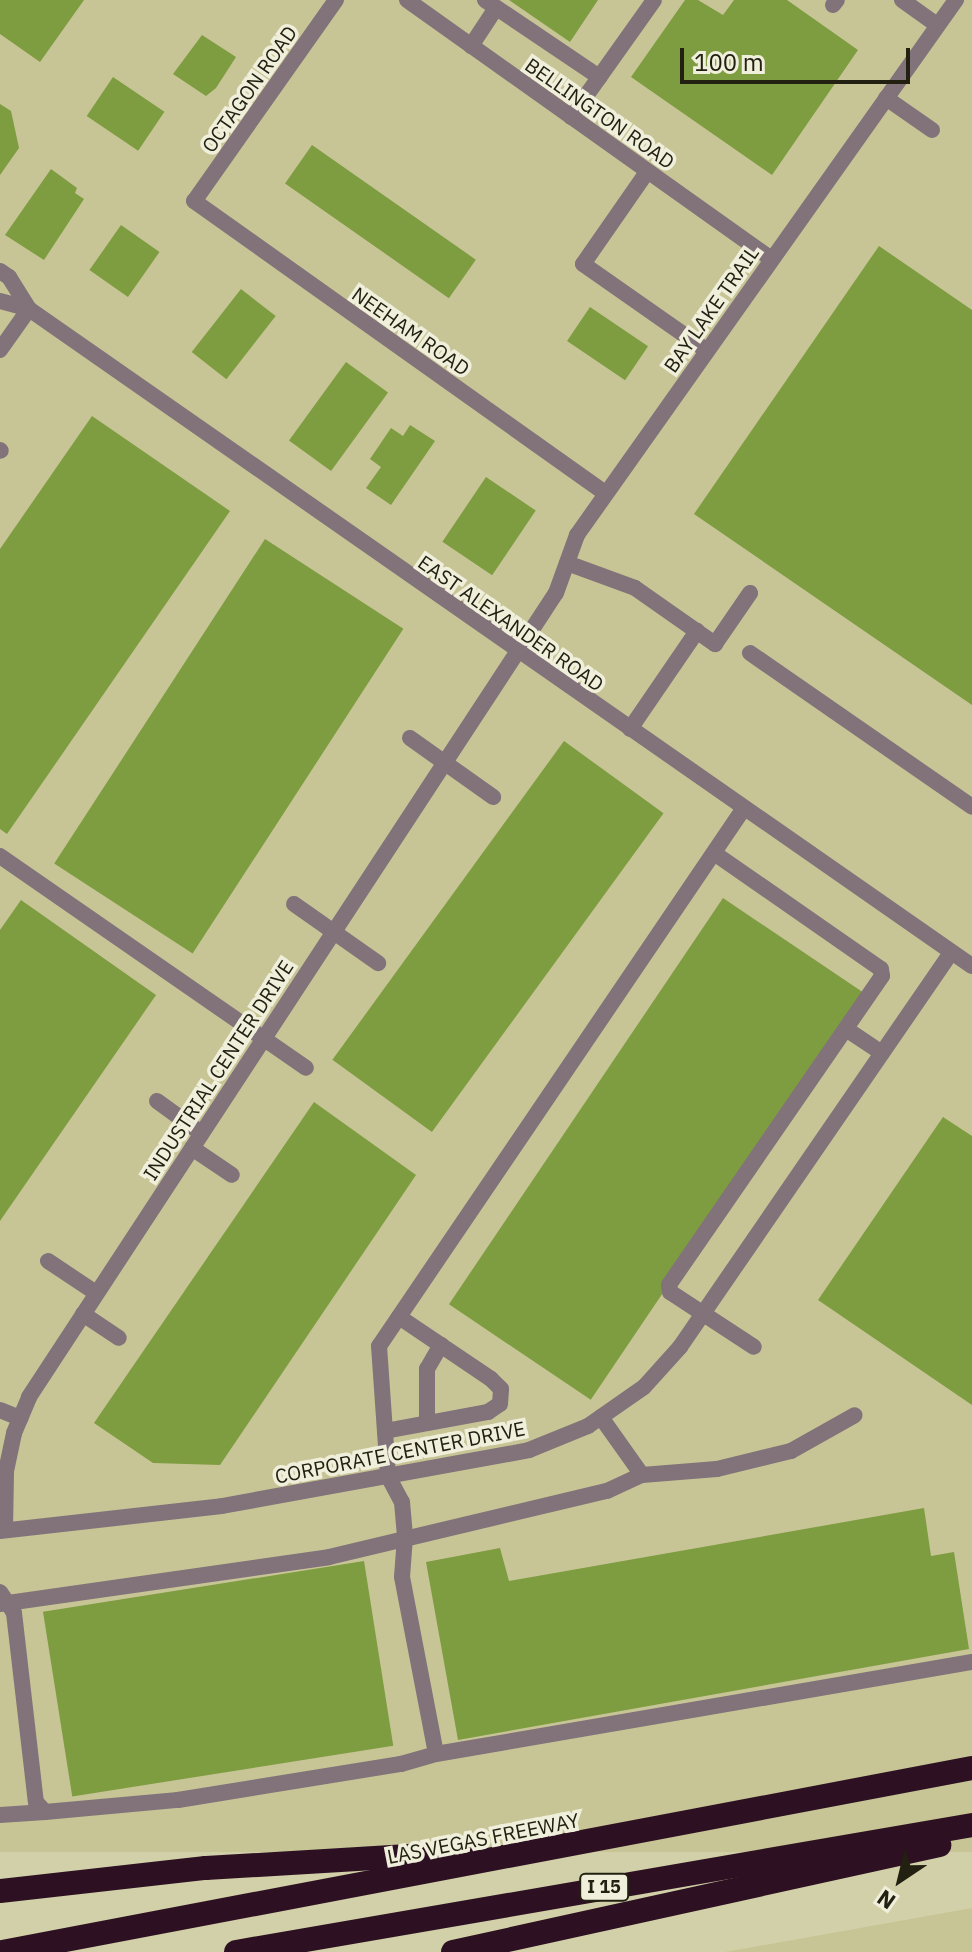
<!DOCTYPE html>
<html>
<head>
<meta charset="utf-8">
<style>
  body { margin:0 }
  #map { position:relative; width:972px; height:1952px; overflow:hidden; background:#d2d0a8; font-family:"IBM Plex Sans",sans-serif }
  div>[style] { position:absolute }
  [style*='--x'] { left:calc(var(--x)*1px); top:calc(var(--y)*1px); width:calc(var(--w)*1px); rotate:calc(var(--a)*1deg) }
  .built>* { inset:0; background:#c7c596; transform-origin:0 0 }
  .building>* { inset:0; background:#7e9c40; transform-origin:0 0 }
  .minor>* { height:16px; margin:-8px; padding:0 8px; transform-origin:8px; border-radius:8px; background:#82727a }
  .highway>* { height:24px; margin:-12px; padding:0 12px; transform-origin:12px; border-radius:12px; background:#2d1122 }
  span { translate:-50% -50%; white-space:nowrap; text-align:center; line-height:1.15; -webkit-text-stroke:7px #f0efdb; paint-order:stroke }
  .shield-label span { padding:2px 6px; background:#f0efdb; border:2px solid; border-radius:6px; -webkit-text-stroke-width:0 }
  .shield-label { font-size:18px; color:#212011; font-weight:700 }
  .street-label { font-size:20px; color:#212011 }
  .north { position:absolute; left:860px; top:1840px; width:80px; height:80px; -webkit-text-stroke:6px #f0efdb; paint-order:stroke; rotate:215deg; font-size:22px; font-weight:700; line-height:32px; text-align:center; color:#212011 }
  .north::after { content:''; display:block; margin:auto; width:28px; height:36px; background:#212011; clip-path:polygon(50% 0,100% 100%,50% 72%,0 100%) }
  .scale { position:absolute; left:680px; top:48px; width:230px; height:36px; box-sizing:border-box; border:4px solid #212011; border-top:0; padding-left:10px; font-size:24px; line-height:28px; white-space:nowrap; color:#212011; -webkit-text-stroke:6px #f0efdb; paint-order:stroke }
</style>
</head>
<body>
<div id="map">
  <div class="built">
    <div style="left:0;top:0;width:972px;height:1852px"></div>
    <div style="clip-path:polygon(972px 1908px,972px 1952px,725px 1952px)"></div>
  </div>
  <div class="building">
    <div style="clip-path:polygon(0 0,84px 0,40px 62px,0 34px)"></div>
    <div style="clip-path:polygon(509px 0,598px 0,570px 42px)"></div>
    <div style="clip-path:polygon(685px 0,698px 0,723px 15px,734px 0,787px 0,858px 50px,772px 175px,631px 77px)"></div>
    <div style="clip-path:polygon(202px 35px,236px 57px,216px 88px,206px 96px,173px 74px)"></div>
    <div style="left:113px;top:77px;width:62px;height:47px;rotate:34deg"></div>
    <div style="clip-path:polygon(0 104px,11px 111px,19px 148px,0 175px)"></div>
    <div style="left:312px;top:145px;width:200px;height:47px;rotate:35deg"></div>
    <div style="clip-path:polygon(51px 169px,77px 188px,75px 193px,84px 199px,44px 260px,5px 235px)"></div>
    <div style="left:121px;top:225px;width:47px;height:55px;rotate:35deg"></div>
    <div style="clip-path:polygon(879px 246px,972px 310px,972px 705px,694px 514px)"></div>
    <div style="left:241px;top:289px;width:44px;height:80px;rotate:38deg"></div>
    <div style="left:590px;top:307px;width:70px;height:41px;rotate:34deg"></div>
    <div style="left:346px;top:362px;width:52px;height:97px;rotate:36deg"></div>
    <div style="clip-path:polygon(92px 416px,230px 511px,7px 834px,0 829px,0 549px)"></div>
    <div style="clip-path:polygon(410px 425px,435px 441px,391px 505px,366px 488px,381px 467px,370px 459px,391px 428px,403px 436px)"></div>
    <div style="left:486px;top:477px;width:60px;height:78px;rotate:34deg"></div>
    <div style="left:265px;top:539px;width:165px;height:387px;rotate:33deg"></div>
    <div style="left:564px;top:741px;width:123px;height:394px;rotate:36deg"></div>
    <div style="left:723px;top:898px;width:171px;height:490px;rotate:34deg"></div>
    <div style="clip-path:polygon(21px 900px,156px 995px,0 1221px,0 930px)"></div>
    <div style="clip-path:polygon(314px 1102px,416px 1175px,220px 1465px,153px 1463px,94px 1423px)"></div>
    <div style="clip-path:polygon(943px 1117px,972px 1136px,972px 1405px,818px 1300px)"></div>
    <div style="clip-path:polygon(924px 1508px,931px 1556px,954px 1552px,969px 1649px,458px 1740px,426px 1562px,500px 1548px,509px 1581px)"></div>
    <div style="left:364px;top:1561px;width:187px;height:325px;rotate:81deg"></div>
  </div>
  <div class="minor">
    <div style="--x:336;--y:0;--w:246;--a:125.2"></div>
    <div style="--x:194;--y:201;--w:504;--a:35.39"></div>
    <div style="--x:407;--y:0;--w:447;--a:35.4"></div>
    <div style="--x:485;--y:0;--w:138;--a:34"></div>
    <div style="--x:902;--y:0;--w:43;--a:35.5"></div>
    <div style="--x:833;--y:5;--w:6;--a:-51"></div>
    <div style="--x:471;--y:46;--w:45;--a:-56.7"></div>
    <div style="--x:886;--y:98;--w:56;--a:34.8"></div>
    <div style="--x:571;--y:117;--w:143;--a:-54.6"></div>
    <div style="--x:647;--y:172;--w:112;--a:124.8"></div>
    <div style="--x:583;--y:264;--w:150;--a:35"></div>
    <div style="--x:0;--y:271;--w:11;--a:34"></div>
    <div style="--x:9;--y:277;--w:38;--a:58"></div>
    <div style="--x:0;--y:301;--w:30;--a:15"></div>
    <div style="--x:29;--y:309;--w:1149;--a:34.87"></div>
    <div style="--x:0;--y:350;--w:50;--a:-54.7"></div>
    <div style="--x:0;--y:450;--w:1;--a:45"></div>
    <div style="--x:567;--y:563;--w:72;--a:20.2"></div>
    <div style="--x:635;--y:588;--w:98;--a:35"></div>
    <div style="--x:715;--y:644;--w:62;--a:-55.5"></div>
    <div style="--x:750;--y:653;--w:270;--a:34.7"></div>
    <div style="--x:630;--y:729;--w:119;--a:-55.6"></div>
    <div style="--x:410;--y:738;--w:102;--a:35.4"></div>
    <div style="--x:744;--y:808;--w:650;--a:124.15"></div>
    <div style="--x:379;--y:1346;--w:130;--a:86"></div>
    <div style="--x:388;--y:1476;--w:30;--a:62"></div>
    <div style="--x:402;--y:1502;--w:35;--a:85"></div>
    <div style="--x:405;--y:1537;--w:40;--a:94.3"></div>
    <div style="--x:402;--y:1577;--w:180;--a:79.1"></div>
    <div style="--x:436;--y:1754;--w:544;--a:-9.74"></div>
    <div style="--x:714;--y:853;--w:203;--a:34.8"></div>
    <div style="--x:881;--y:969;--w:7;--a:82"></div>
    <div style="--x:882;--y:976;--w:375;--a:124.6"></div>
    <div style="--x:669;--y:1285;--w:7;--a:82"></div>
    <div style="--x:670;--y:1292;--w:100;--a:33.2"></div>
    <div style="--x:0;--y:856;--w:372;--a:34.7"></div>
    <div style="--x:294;--y:904;--w:103;--a:35.1"></div>
    <div style="--x:846;--y:1029;--w:43;--a:33.7"></div>
    <div style="--x:157;--y:1101;--w:54;--a:36"></div>
    <div style="--x:192;--y:1148;--w:48;--a:34"></div>
    <div style="--x:48;--y:1261;--w:58;--a:33.7"></div>
    <div style="--x:83;--y:1314;--w:43;--a:33.7"></div>
    <div style="--x:0;--y:1410;--w:22;--a:22"></div>
    <div style="--x:427;--y:1423;--w:54;--a:-90"></div>
    <div style="--x:427;--y:1369;--w:28;--a:-60"></div>
    <div style="--x:385;--y:1431;--w:105;--a:-10.5"></div>
    <div style="--x:488;--y:1412;--w:14;--a:-34"></div>
    <div style="--x:500;--y:1404;--w:15;--a:-86"></div>
    <div style="--x:501;--y:1389;--w:14;--a:-135"></div>
    <div style="--x:491;--y:1379;--w:111;--a:-146"></div>
    <div style="--x:642;--y:1475;--w:75;--a:-4.6"></div>
    <div style="--x:717;--y:1469;--w:76;--a:-13.7"></div>
    <div style="--x:791;--y:1451;--w:73;--a:-29.4"></div>
    <div style="--x:5;--y:1530;--w:59;--a:-89"></div>
    <div style="--x:6;--y:1471;--w:39;--a:-78"></div>
    <div style="--x:14;--y:1433;--w:39;--a:-67"></div>
    <div style="--x:29;--y:1397;--w:961;--a:-56.76"></div>
    <div style="--x:556;--y:593;--w:62;--a:-70.1"></div>
    <div style="--x:577;--y:535;--w:656;--a:-54.69"></div>
    <div style="--x:0;--y:1531;--w:223;--a:-6.4"></div>
    <div style="--x:222;--y:1506;--w:312;--a:-10.3"></div>
    <div style="--x:529;--y:1450;--w:64;--a:-22.1"></div>
    <div style="--x:588;--y:1426;--w:68;--a:-34.9"></div>
    <div style="--x:644;--y:1387;--w:54;--a:-48"></div>
    <div style="--x:680;--y:1347;--w:479;--a:-55.5"></div>
    <div style="--x:0;--y:1592;--w:25;--a:56"></div>
    <div style="--x:14;--y:1613;--w:190;--a:83.4"></div>
    <div style="--x:36;--y:1802;--w:13;--a:48"></div>
    <div style="--x:45;--y:1812;--w:134;--a:-5.2"></div>
    <div style="--x:178;--y:1800;--w:226;--a:-9.2"></div>
    <div style="--x:401;--y:1764;--w:36;--a:-16"></div>
    <div style="--x:0;--y:1604;--w:332;--a:-8.1"></div>
    <div style="--x:329;--y:1557;--w:286;--a:-13.4"></div>
    <div style="--x:607;--y:1491;--w:38;--a:-25"></div>
    <div style="--x:642;--y:1475;--w:71;--a:-125.3"></div>
    <div style="--x:0;--y:1815;--w:45;--a:-3.8"></div>
  </div>
  <div class="highway">
    <div style="--x:0;--y:1891;--w:207;--a:-6.4"></div>
    <div style="--x:206;--y:1868;--w:256;--a:-3.4"></div>
    <div style="--x:2;--y:1952;--w:987;--a:-10.74"></div>
    <div style="--x:236;--y:1952;--w:747;--a:-9.79"></div>
    <div style="--x:453;--y:1952;--w:498;--a:-12.4"></div>
  </div>
  <div class="shield-label">
    <span style="left:604px;top:1887px">I 15</span>
  </div>
  <div class="street-label">
    <span style="left:249px;top:89px;rotate:-55deg">OCTAGON ROAD</span>
    <span style="left:600px;top:113px;rotate:35deg">BELLINGTON ROAD</span>
    <span style="left:711px;top:309px;rotate:-55deg">BAY LAKE TRAIL</span>
    <span style="left:411px;top:331px;rotate:35deg">NEEHAM ROAD</span>
    <span style="left:511px;top:623px;rotate:35deg">EAST ALEXANDER ROAD</span>
    <span style="left:218px;top:1070px;rotate:-57deg">INDUSTRIAL CENTER DRIVE</span>
    <span style="left:400px;top:1452px;rotate:-11deg">CORPORATE CENTER DRIVE</span>
    <span style="left:483px;top:1838px;rotate:-11deg">LAS VEGAS FREEWAY</span>
  </div>
  <div class="north">N</div>
  <div class="scale">100 m</div>
</div>
</body>
</html>
